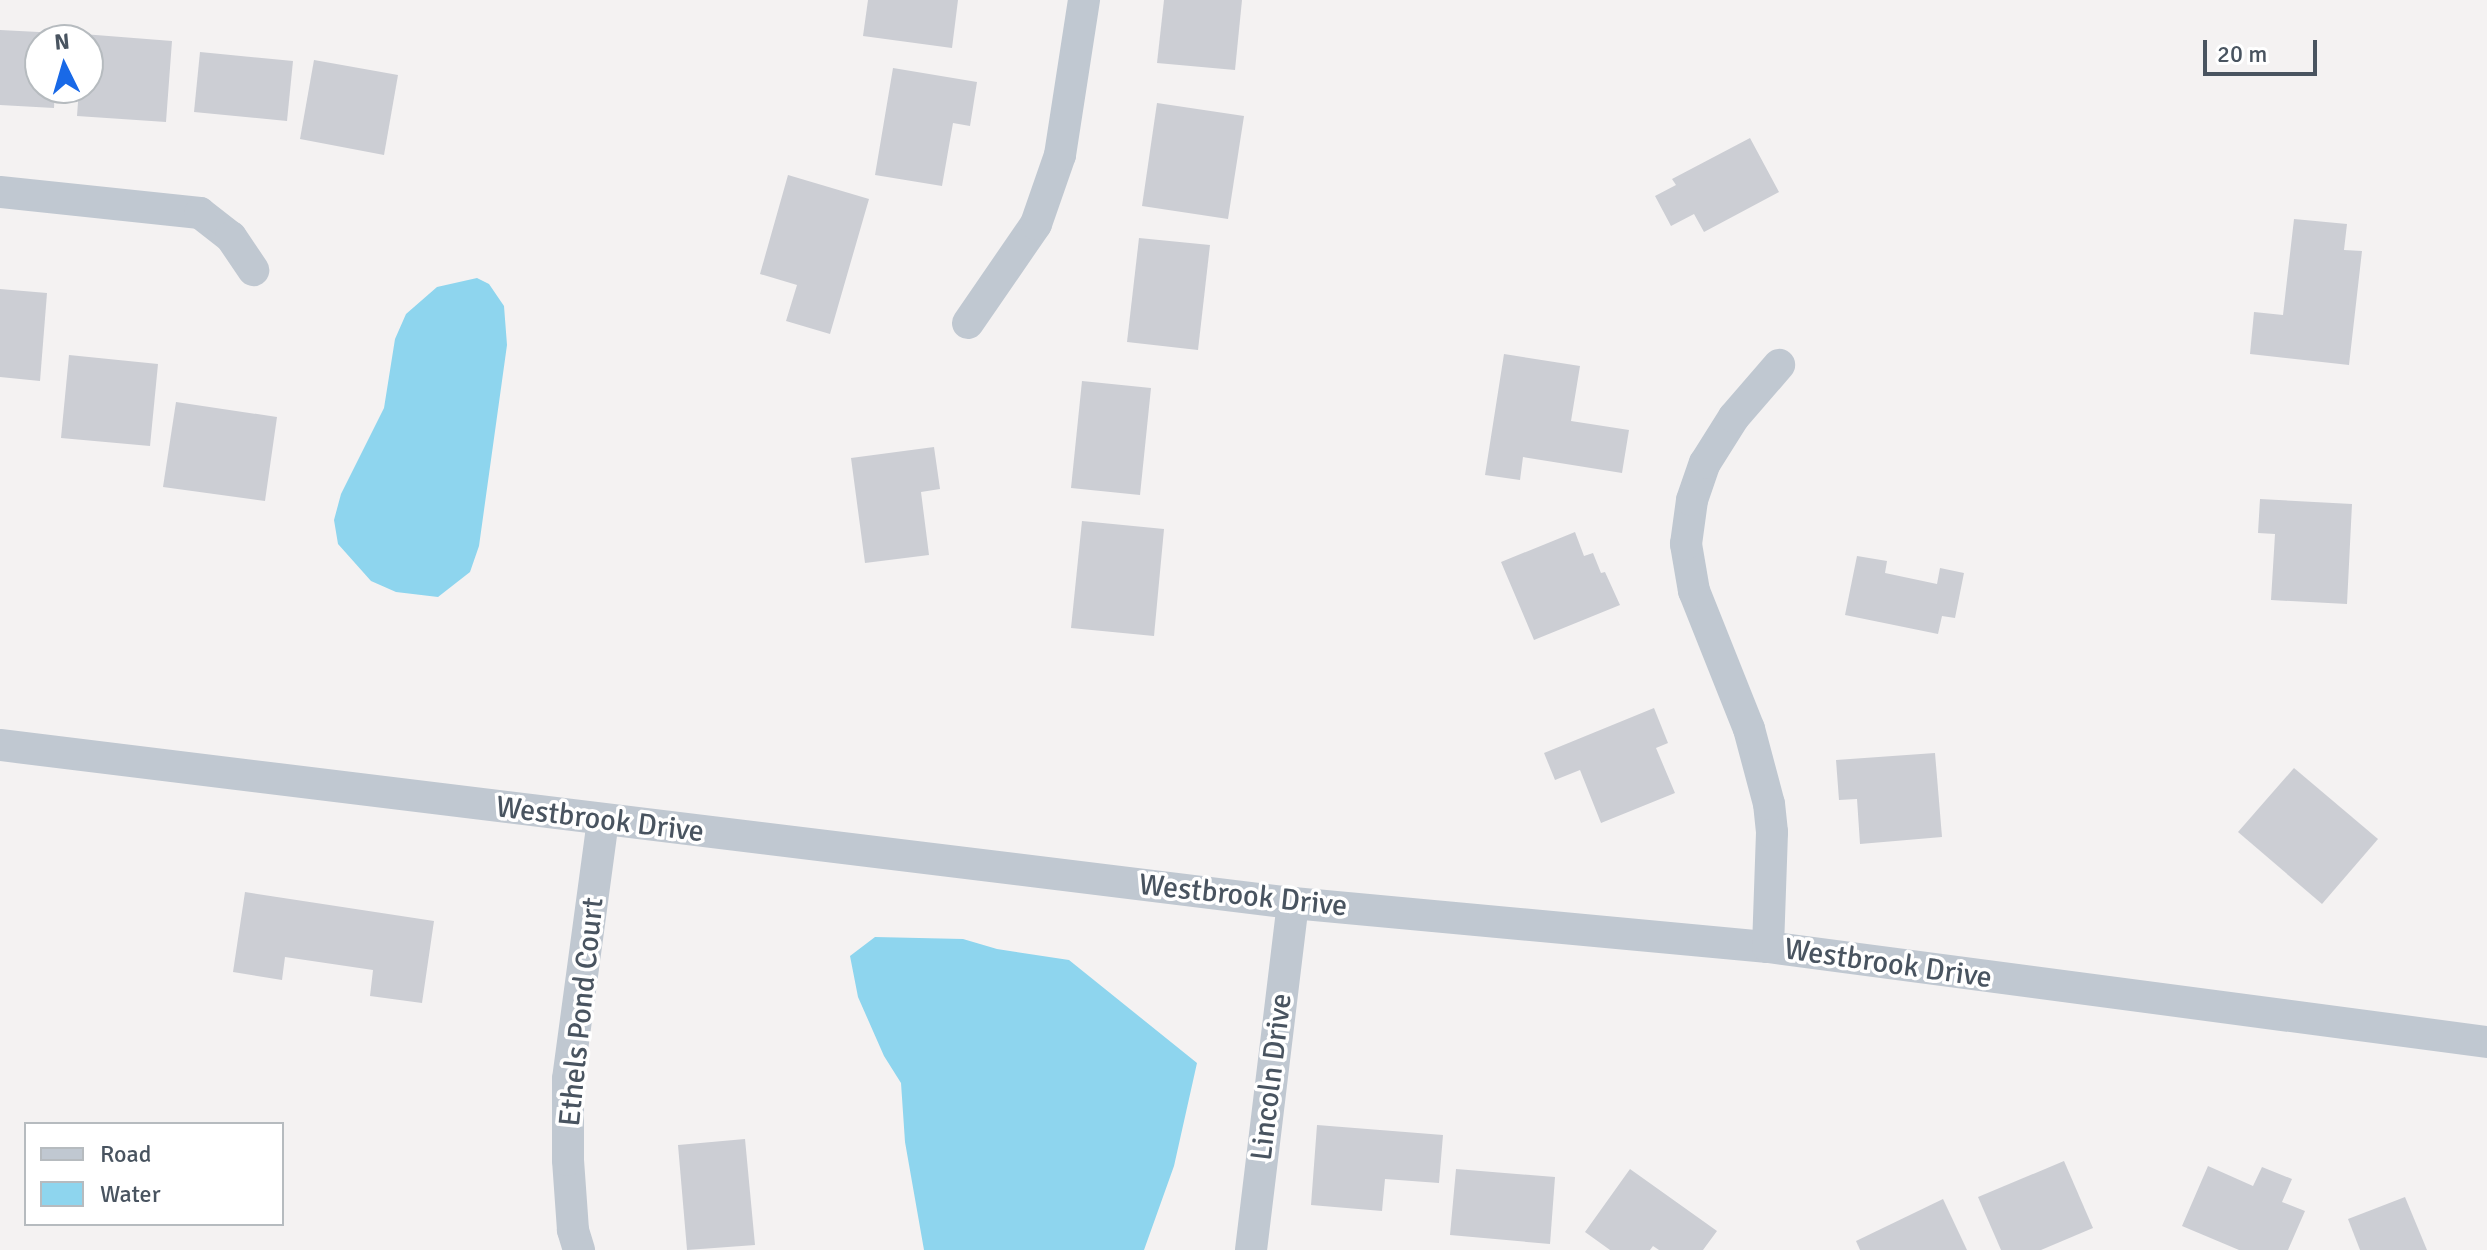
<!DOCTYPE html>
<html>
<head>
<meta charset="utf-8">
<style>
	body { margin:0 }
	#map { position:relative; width:2487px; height:1250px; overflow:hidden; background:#f4f2f2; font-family:Signika,sans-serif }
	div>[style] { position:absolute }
	.water>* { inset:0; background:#8ed5ee }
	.building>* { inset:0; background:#ccced4 }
	.minor>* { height:32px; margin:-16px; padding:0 16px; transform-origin:16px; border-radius:16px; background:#c0c8d1 }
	span { translate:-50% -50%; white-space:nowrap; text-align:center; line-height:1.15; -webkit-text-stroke:7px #fff; paint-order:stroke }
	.street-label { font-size:30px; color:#495460 }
	.legend { position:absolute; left:24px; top:1122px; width:260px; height:104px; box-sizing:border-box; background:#fff; border:2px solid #b6bbbf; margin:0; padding:10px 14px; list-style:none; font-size:24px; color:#495460 }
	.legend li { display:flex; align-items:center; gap:16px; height:40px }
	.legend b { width:40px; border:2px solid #b6bbbf }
	.north { position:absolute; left:24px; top:24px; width:80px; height:80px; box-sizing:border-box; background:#fff; border:2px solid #b6bbbf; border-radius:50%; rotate:355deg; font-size:22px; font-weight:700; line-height:32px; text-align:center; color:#495460 }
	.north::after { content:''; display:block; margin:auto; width:28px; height:36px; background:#1969e7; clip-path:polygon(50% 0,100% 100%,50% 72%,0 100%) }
	.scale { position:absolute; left:2203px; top:40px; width:114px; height:36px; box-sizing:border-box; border:4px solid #495460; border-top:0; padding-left:10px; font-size:24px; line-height:28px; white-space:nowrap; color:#495460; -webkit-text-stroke:6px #fff; paint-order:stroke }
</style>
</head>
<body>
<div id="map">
	<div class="water">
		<i style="clip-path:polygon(477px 278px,489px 284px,504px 306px,507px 345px,479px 546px,470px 572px,438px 597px,396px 592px,371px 581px,338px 544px,334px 520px,341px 494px,384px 408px,395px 339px,406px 314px,437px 287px)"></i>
		<i style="clip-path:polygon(875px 937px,963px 939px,997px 949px,1069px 960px,1197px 1063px,1174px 1166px,1144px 1250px,924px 1250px,905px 1142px,901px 1083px,884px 1056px,858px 997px,850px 956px)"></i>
	</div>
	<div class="building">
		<i style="clip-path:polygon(868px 0,958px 0,952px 48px,863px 36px)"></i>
		<i style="clip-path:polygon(1164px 0,1242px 0,1235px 70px,1157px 63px)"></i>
		<i style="clip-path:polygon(0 30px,58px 33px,58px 40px,40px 40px,40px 88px,55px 88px,54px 108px,0 105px)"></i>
		<i style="clip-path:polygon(83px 34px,172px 41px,166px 122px,77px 116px,79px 88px,88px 88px,88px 40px,83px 40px)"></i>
		<i style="clip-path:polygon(200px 52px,293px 61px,287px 121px,194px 112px)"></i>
		<i style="clip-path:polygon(314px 60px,398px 75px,384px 155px,300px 139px)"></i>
		<i style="clip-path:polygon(893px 68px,977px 82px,970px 126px,953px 123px,942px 186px,875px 175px)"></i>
		<i style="clip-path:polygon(1157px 103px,1244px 116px,1228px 219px,1142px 206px)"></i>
		<i style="clip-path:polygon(1750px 138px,1779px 192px,1704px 232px,1694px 214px,1671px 226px,1655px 196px,1676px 185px,1672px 179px)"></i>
		<i style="clip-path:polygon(788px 175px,869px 199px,830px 334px,786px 321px,797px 285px,760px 274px)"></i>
		<i style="clip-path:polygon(2294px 219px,2347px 224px,2344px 250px,2362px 251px,2349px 365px,2250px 354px,2254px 312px,2283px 315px)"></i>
		<i style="clip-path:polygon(1139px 238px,1210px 245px,1198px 350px,1127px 342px)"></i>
		<i style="clip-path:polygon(0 289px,47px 293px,40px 381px,0 377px)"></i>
		<i style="clip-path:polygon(1504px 354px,1580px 366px,1571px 421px,1629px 430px,1622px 473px,1523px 457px,1520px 480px,1485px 475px)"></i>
		<i style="clip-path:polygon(69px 355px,158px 364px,150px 446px,61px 438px)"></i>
		<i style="clip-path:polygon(1082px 381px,1151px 388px,1140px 495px,1071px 488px)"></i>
		<i style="clip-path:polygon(176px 402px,277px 417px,265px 501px,163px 487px)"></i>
		<i style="clip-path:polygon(934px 447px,940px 489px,921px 492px,929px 555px,865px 563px,851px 458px)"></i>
		<i style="clip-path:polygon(2260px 499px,2352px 504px,2347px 604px,2271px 600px,2275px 534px,2258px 533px)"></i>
		<i style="clip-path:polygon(1082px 521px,1164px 529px,1154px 636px,1071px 628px)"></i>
		<i style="clip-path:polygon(1575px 532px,1584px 556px,1593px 553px,1601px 573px,1605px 572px,1620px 605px,1534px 640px,1501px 562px)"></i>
		<i style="clip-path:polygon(1857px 556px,1887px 561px,1885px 573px,1937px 584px,1940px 568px,1964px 573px,1955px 618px,1942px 616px,1938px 634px,1845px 615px)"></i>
		<i style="clip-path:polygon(1654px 708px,1668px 743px,1656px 748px,1675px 793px,1601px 823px,1580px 770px,1555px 780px,1544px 753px)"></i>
		<i style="clip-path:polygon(1935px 753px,1942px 837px,1860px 844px,1857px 799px,1839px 800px,1836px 760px)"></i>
		<i style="clip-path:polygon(2294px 768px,2378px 839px,2322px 904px,2238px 832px)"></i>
		<i style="clip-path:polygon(245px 892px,434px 921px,422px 1003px,370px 996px,373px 970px,285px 957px,282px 980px,233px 972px)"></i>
		<i style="clip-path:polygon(1317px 1125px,1443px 1135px,1439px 1183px,1385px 1179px,1382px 1211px,1311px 1205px)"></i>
		<i style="clip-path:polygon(745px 1139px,755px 1245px,687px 1250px,678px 1145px)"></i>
		<i style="clip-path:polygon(2064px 1161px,2093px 1228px,2041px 1250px,2001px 1250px,1978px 1197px)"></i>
		<i style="clip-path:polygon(2208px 1166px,2253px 1186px,2262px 1167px,2292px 1179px,2282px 1202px,2305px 1211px,2288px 1250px,2239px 1250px,2182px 1226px)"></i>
		<i style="clip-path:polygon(1456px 1169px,1555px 1177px,1550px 1244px,1450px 1235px)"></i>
		<i style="clip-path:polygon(1630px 1169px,1717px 1231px,1703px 1250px,1659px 1250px,1653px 1246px,1650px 1250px,1610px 1250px,1585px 1232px)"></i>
		<i style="clip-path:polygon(2405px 1197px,2427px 1250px,2360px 1250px,2348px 1219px)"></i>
		<i style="clip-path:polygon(1943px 1199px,1967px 1250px,1860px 1250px,1856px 1241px)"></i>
	</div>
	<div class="minor">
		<i style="left:0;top:192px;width:201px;rotate:6deg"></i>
		<i style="left:200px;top:213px;width:39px;rotate:38deg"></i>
		<i style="left:231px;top:237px;width:40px;rotate:56deg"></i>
		<i style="left:968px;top:323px;width:120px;rotate:-55.5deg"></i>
		<i style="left:1036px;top:224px;width:73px;rotate:-70.8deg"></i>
		<i style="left:1060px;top:155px;width:157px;rotate:-81.2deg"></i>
		<i style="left:0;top:745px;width:1303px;rotate:6.97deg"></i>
		<i style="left:1293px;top:903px;width:477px;rotate:5.3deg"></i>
		<i style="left:1768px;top:947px;width:725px;rotate:7.53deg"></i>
		<i style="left:1768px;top:947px;width:115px;rotate:-88deg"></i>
		<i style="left:1772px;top:832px;width:28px;rotate:-96deg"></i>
		<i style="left:1769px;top:804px;width:78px;rotate:-104.9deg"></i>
		<i style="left:1749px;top:729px;width:149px;rotate:-111.7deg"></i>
		<i style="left:1694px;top:591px;width:48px;rotate:-99.7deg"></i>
		<i style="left:1686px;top:544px;width:44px;rotate:-82.2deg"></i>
		<i style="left:1692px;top:500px;width:39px;rotate:-71deg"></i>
		<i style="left:1705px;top:463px;width:54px;rotate:-57.8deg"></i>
		<i style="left:1734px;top:417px;width:69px;rotate:-49.1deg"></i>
		<i style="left:579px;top:1250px;width:21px;rotate:-107deg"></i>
		<i style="left:573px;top:1230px;width:70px;rotate:-94.1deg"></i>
		<i style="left:568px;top:1160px;width:81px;rotate:-90deg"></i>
		<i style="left:568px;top:1079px;width:260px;rotate:-82.3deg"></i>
		<i style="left:1251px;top:1250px;width:350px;rotate:-83.1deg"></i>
	</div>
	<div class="street-label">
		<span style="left:600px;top:820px;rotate:7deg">Westbrook Drive</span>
		<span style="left:1243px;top:896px;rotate:6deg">Westbrook Drive</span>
		<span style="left:1888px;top:964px;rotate:8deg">Westbrook Drive</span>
		<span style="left:582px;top:1012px;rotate:-84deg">Ethels Pond Court</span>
		<span style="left:1272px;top:1077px;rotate:-83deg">Lincoln Drive</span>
	</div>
	<ul class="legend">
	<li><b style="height:10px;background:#c0c8d1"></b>Road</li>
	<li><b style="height:22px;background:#8ed5ee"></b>Water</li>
	</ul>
	<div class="north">N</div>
	<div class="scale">20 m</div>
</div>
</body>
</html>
